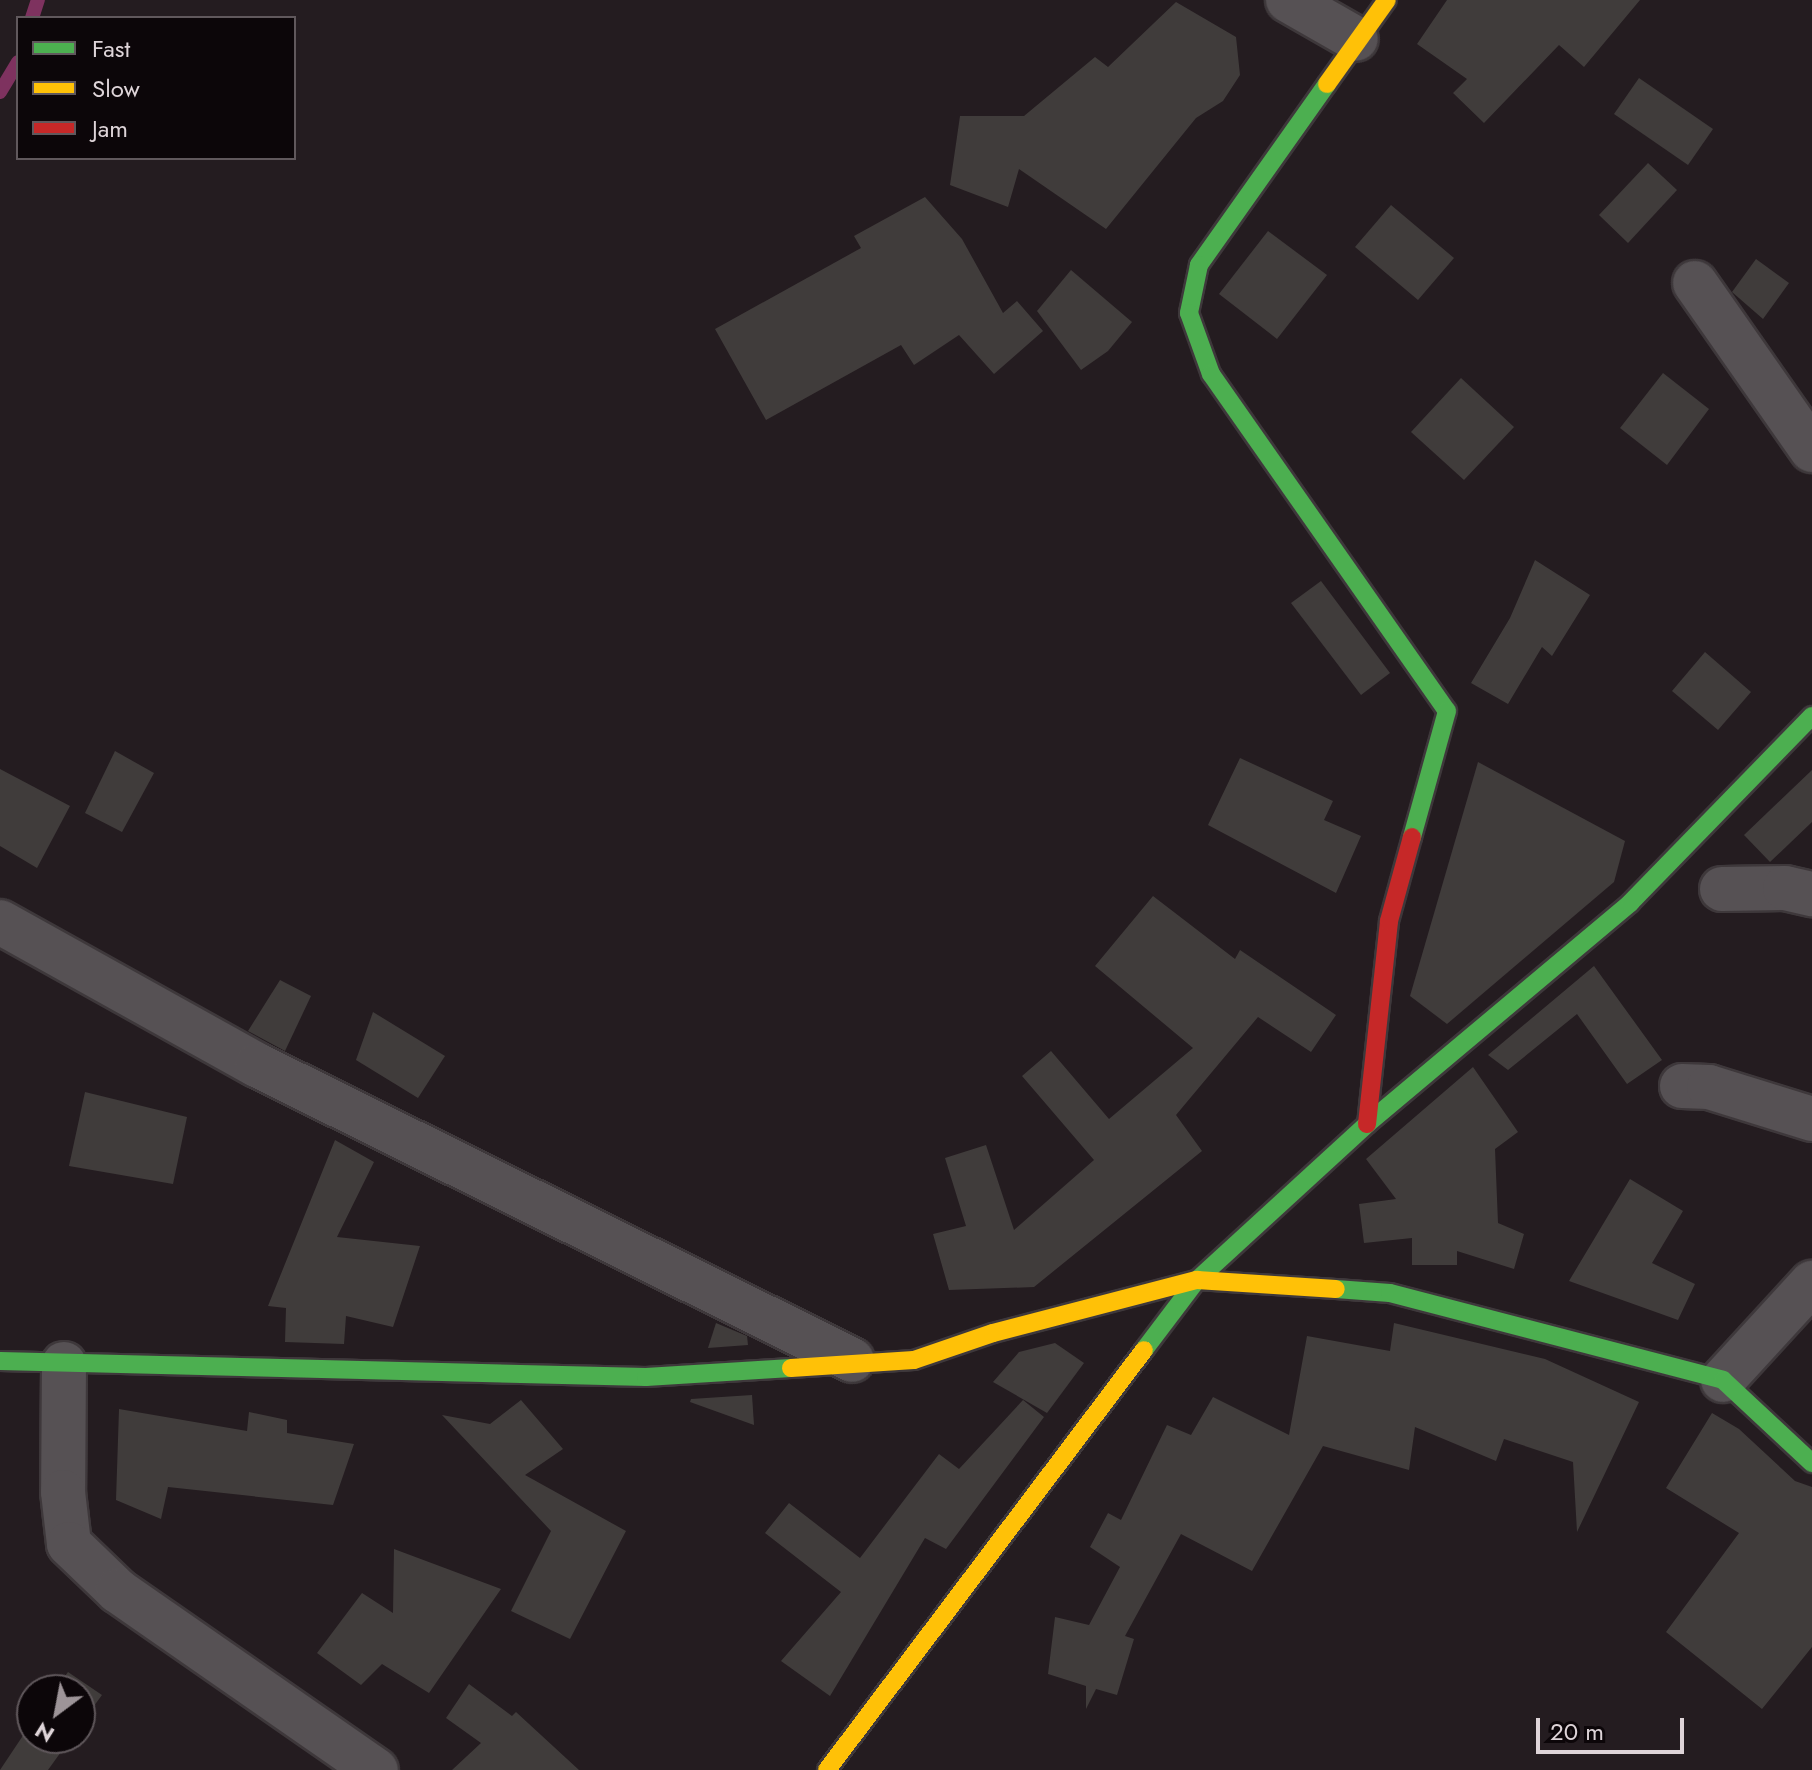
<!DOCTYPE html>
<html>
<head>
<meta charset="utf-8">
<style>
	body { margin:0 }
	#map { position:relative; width:1812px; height:1770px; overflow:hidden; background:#241c20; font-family:Jost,sans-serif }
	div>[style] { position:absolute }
	.stream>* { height:14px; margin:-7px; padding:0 7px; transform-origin:7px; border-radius:7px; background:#7e325f }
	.building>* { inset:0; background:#403c3b }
	.roads { filter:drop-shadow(2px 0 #3e383b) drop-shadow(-2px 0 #3e383b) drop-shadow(0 2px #3e383b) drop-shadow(0 -2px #3e383b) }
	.street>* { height:44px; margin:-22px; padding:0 22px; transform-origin:22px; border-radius:22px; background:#565154 }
	.fast>* { height:18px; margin:-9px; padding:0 9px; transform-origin:9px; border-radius:9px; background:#4caf50 }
	.slow>* { height:18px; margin:-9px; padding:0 9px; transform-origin:9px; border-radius:9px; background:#ffc107 }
	.jam>* { height:18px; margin:-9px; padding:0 9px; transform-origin:9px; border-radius:9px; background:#c62828 }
	span { translate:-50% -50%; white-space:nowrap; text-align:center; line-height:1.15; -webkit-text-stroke:8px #0c0609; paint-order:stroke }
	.legend { position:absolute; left:16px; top:16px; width:280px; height:144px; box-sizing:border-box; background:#0c0609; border:2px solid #60585c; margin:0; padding:10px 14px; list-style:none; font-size:24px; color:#ded4d8 }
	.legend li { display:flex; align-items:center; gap:16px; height:40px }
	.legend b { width:40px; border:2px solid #60585c }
	.north { position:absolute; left:16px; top:1674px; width:80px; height:80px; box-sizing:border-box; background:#0c0609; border:2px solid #60585c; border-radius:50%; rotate:212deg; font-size:22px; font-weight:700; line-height:32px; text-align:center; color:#ded4d8 }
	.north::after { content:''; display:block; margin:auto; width:28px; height:36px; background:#9d9498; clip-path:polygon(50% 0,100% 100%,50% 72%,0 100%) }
	.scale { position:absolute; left:1536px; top:1718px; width:148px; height:36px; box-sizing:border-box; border:4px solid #ded4d8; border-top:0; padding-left:10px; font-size:24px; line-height:28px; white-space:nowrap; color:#ded4d8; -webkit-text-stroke:6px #0c0609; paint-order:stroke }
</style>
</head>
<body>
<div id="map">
	<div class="stream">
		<i style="left:32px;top:18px;width:19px;rotate:-72deg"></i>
		<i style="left:0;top:92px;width:35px;rotate:-59deg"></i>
	</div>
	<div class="building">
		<i style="clip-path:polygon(1447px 0,1640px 0,1584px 67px,1559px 45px,1484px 123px,1453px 93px,1467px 79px,1417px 44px)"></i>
		<i style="clip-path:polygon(1176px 2px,1236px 37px,1240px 75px,1223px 101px,1196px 118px,1106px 229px,1019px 169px,1008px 207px,950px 185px,960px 116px,1024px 116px,1095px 57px,1108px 67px)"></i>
		<i style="clip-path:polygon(1639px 78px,1713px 129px,1688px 165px,1614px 114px)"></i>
		<i style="clip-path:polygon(1648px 163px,1677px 190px,1628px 243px,1599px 215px)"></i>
		<i style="clip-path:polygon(925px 197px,962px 239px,1003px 313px,1017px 301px,1043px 331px,994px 374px,959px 335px,914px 365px,901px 345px,766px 420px,715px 329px,861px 248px,854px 236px)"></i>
		<i style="clip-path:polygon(1391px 205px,1454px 258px,1418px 300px,1355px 247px)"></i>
		<i style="clip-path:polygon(1268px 231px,1327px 275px,1277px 339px,1219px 294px)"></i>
		<i style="clip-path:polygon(1756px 259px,1789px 283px,1763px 319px,1732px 292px)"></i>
		<i style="clip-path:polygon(1071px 270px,1132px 322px,1108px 351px,1081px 370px,1037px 311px)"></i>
		<i style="clip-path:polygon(1663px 373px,1709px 409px,1667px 465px,1620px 428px)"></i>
		<i style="clip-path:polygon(1461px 378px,1514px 427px,1464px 480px,1411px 432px)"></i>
		<i style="clip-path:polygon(1535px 560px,1590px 595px,1552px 656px,1542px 647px,1508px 704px,1471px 683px,1510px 618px)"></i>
		<i style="clip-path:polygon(1321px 581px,1390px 673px,1361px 695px,1291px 603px)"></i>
		<i style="clip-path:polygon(1705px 652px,1751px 692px,1718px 730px,1672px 691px)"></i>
		<i style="clip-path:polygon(115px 751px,154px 773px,122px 832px,85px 813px)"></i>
		<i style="clip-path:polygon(1240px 758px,1333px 801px,1324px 820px,1361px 836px,1336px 893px,1208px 825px)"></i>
		<i style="clip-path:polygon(1478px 762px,1625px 841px,1614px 882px,1447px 1024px,1410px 996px)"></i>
		<i style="clip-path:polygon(0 769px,70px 806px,37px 868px,0 846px)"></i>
		<i style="clip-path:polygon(1812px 770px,1812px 822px,1770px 862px,1744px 835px)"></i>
		<i style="clip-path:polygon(1153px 896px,1235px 959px,1240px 950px,1336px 1015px,1311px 1052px,1258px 1017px,1176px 1115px,1202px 1151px,1034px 1287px,949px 1290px,933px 1234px,966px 1226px,945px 1158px,986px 1145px,1014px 1230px,1094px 1160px,1022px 1076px,1051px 1051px,1109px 1119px,1193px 1048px,1095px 966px)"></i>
		<i style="clip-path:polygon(1594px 966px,1662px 1060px,1627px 1084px,1577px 1014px,1508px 1070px,1488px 1055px)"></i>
		<i style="clip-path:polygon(280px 980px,311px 996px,285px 1051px,248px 1031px)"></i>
		<i style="clip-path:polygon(373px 1012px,445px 1056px,418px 1098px,356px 1060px)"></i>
		<i style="clip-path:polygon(1473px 1067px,1518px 1132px,1495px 1149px,1498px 1223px,1524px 1234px,1514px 1269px,1457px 1251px,1457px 1265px,1412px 1265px,1412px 1238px,1364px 1243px,1359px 1204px,1396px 1199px,1366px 1159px)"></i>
		<i style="clip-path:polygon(85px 1092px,187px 1117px,173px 1184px,69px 1166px)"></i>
		<i style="clip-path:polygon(335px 1140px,374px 1162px,337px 1237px,420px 1246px,393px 1327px,346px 1316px,344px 1344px,285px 1342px,286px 1308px,268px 1306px)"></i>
		<i style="clip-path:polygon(1630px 1179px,1683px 1211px,1652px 1263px,1695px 1284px,1678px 1320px,1569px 1281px)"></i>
		<i style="clip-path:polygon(716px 1323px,747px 1336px,748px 1345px,708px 1348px)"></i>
		<i style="clip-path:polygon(1394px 1323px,1545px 1359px,1639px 1402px,1577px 1532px,1573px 1462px,1504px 1439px,1496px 1461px,1415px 1427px,1409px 1470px,1323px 1446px,1252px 1571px,1181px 1534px,1125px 1636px,1134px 1639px,1117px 1695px,1096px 1689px,1086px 1709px,1086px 1686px,1048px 1674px,1055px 1617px,1089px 1625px,1120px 1567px,1090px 1547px,1108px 1513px,1121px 1520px,1167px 1425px,1191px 1435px,1213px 1397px,1289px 1435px,1307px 1336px,1390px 1351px)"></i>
		<i style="clip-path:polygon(1055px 1343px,1084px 1363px,1047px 1413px,993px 1382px,1019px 1352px)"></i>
		<i style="clip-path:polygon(752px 1395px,754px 1425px,690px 1402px,691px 1399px)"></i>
		<i style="clip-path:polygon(521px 1400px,563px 1449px,525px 1475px,626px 1531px,570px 1639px,511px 1611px,551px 1531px,442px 1415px,490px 1424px)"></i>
		<i style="clip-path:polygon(1023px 1400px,1044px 1417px,946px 1549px,925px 1538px,830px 1696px,781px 1661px,841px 1592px,765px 1533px,789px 1503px,860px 1558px,939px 1454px,959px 1469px)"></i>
		<i style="clip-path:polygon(119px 1409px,247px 1431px,249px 1412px,287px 1420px,287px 1433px,354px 1444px,333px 1505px,168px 1487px,161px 1519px,116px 1500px)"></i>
		<i style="clip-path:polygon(1712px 1413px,1739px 1429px,1795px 1481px,1812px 1487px,1812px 1647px,1762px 1709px,1666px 1632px,1739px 1533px,1666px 1488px)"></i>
		<i style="clip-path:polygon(394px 1549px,501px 1589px,429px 1693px,382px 1664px,361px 1685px,317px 1653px,362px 1593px,393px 1613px)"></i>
		<i style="clip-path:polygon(68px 1672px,102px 1695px,80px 1725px,80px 1690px,55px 1690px)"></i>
		<i style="clip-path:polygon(469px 1684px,512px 1716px,516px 1712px,579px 1770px,452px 1770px,481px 1743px,446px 1718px)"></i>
		<i style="clip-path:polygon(32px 1722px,32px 1738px,71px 1738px,48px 1770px,0 1770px)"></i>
	</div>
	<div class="roads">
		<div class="street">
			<i style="left:1288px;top:0;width:78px;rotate:29.8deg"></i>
			<i style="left:1695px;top:283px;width:204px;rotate:55deg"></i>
			<i style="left:1722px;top:889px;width:63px;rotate:-0.9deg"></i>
			<i style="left:1785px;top:888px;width:28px;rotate:13deg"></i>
			<i style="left:0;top:922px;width:294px;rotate:29.1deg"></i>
			<i style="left:257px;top:1065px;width:664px;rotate:26.37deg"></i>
			<i style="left:1682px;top:1086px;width:27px;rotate:2deg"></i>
			<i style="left:1709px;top:1087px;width:108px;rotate:17.3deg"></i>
			<i style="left:64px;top:1364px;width:128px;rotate:90.4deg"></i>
			<i style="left:63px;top:1492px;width:52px;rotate:83.4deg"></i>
			<i style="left:69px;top:1544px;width:68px;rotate:43.8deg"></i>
			<i style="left:118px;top:1591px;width:314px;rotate:34.8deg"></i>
			<i style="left:1723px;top:1380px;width:132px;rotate:-47.5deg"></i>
		</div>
		<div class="fast">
			<i style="left:1327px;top:84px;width:222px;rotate:125.3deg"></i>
			<i style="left:1199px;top:265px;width:49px;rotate:101.8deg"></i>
			<i style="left:1189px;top:313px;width:65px;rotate:70.2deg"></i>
			<i style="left:1211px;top:374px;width:411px;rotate:55deg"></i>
			<i style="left:1447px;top:711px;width:131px;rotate:105.5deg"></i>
			<i style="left:1336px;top:1289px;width:54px;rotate:4.2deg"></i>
			<i style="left:1390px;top:1293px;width:344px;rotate:14.6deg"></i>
			<i style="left:1723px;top:1380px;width:122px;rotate:43deg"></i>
			<i style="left:1144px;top:1350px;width:88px;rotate:-52.9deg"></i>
			<i style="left:1197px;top:1280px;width:231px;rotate:-42.5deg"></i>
			<i style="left:1367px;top:1124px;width:344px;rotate:-40deg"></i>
			<i style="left:1630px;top:903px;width:261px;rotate:-45.8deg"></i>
			<i style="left:0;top:1361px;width:646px;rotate:1.42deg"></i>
			<i style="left:646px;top:1377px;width:145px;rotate:-3.6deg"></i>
		</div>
		<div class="slow">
			<i style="left:1327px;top:84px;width:103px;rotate:-54.5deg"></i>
			<i style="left:791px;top:1368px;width:123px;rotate:-3.7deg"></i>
			<i style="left:914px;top:1360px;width:83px;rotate:-18.9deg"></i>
			<i style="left:993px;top:1333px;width:211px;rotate:-14.6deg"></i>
			<i style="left:1197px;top:1280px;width:139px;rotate:3.7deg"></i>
			<i style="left:827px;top:1770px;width:526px;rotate:-52.96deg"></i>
		</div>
		<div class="jam">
			<i style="left:1367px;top:1124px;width:204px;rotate:-83.8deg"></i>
			<i style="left:1389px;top:921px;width:87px;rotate:-74.7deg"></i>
		</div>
	</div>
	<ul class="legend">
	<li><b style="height:10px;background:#4caf50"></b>Fast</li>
	<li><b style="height:10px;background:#ffc107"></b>Slow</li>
	<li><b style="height:10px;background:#c62828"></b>Jam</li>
	</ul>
	<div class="north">N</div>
	<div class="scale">20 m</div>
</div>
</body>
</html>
